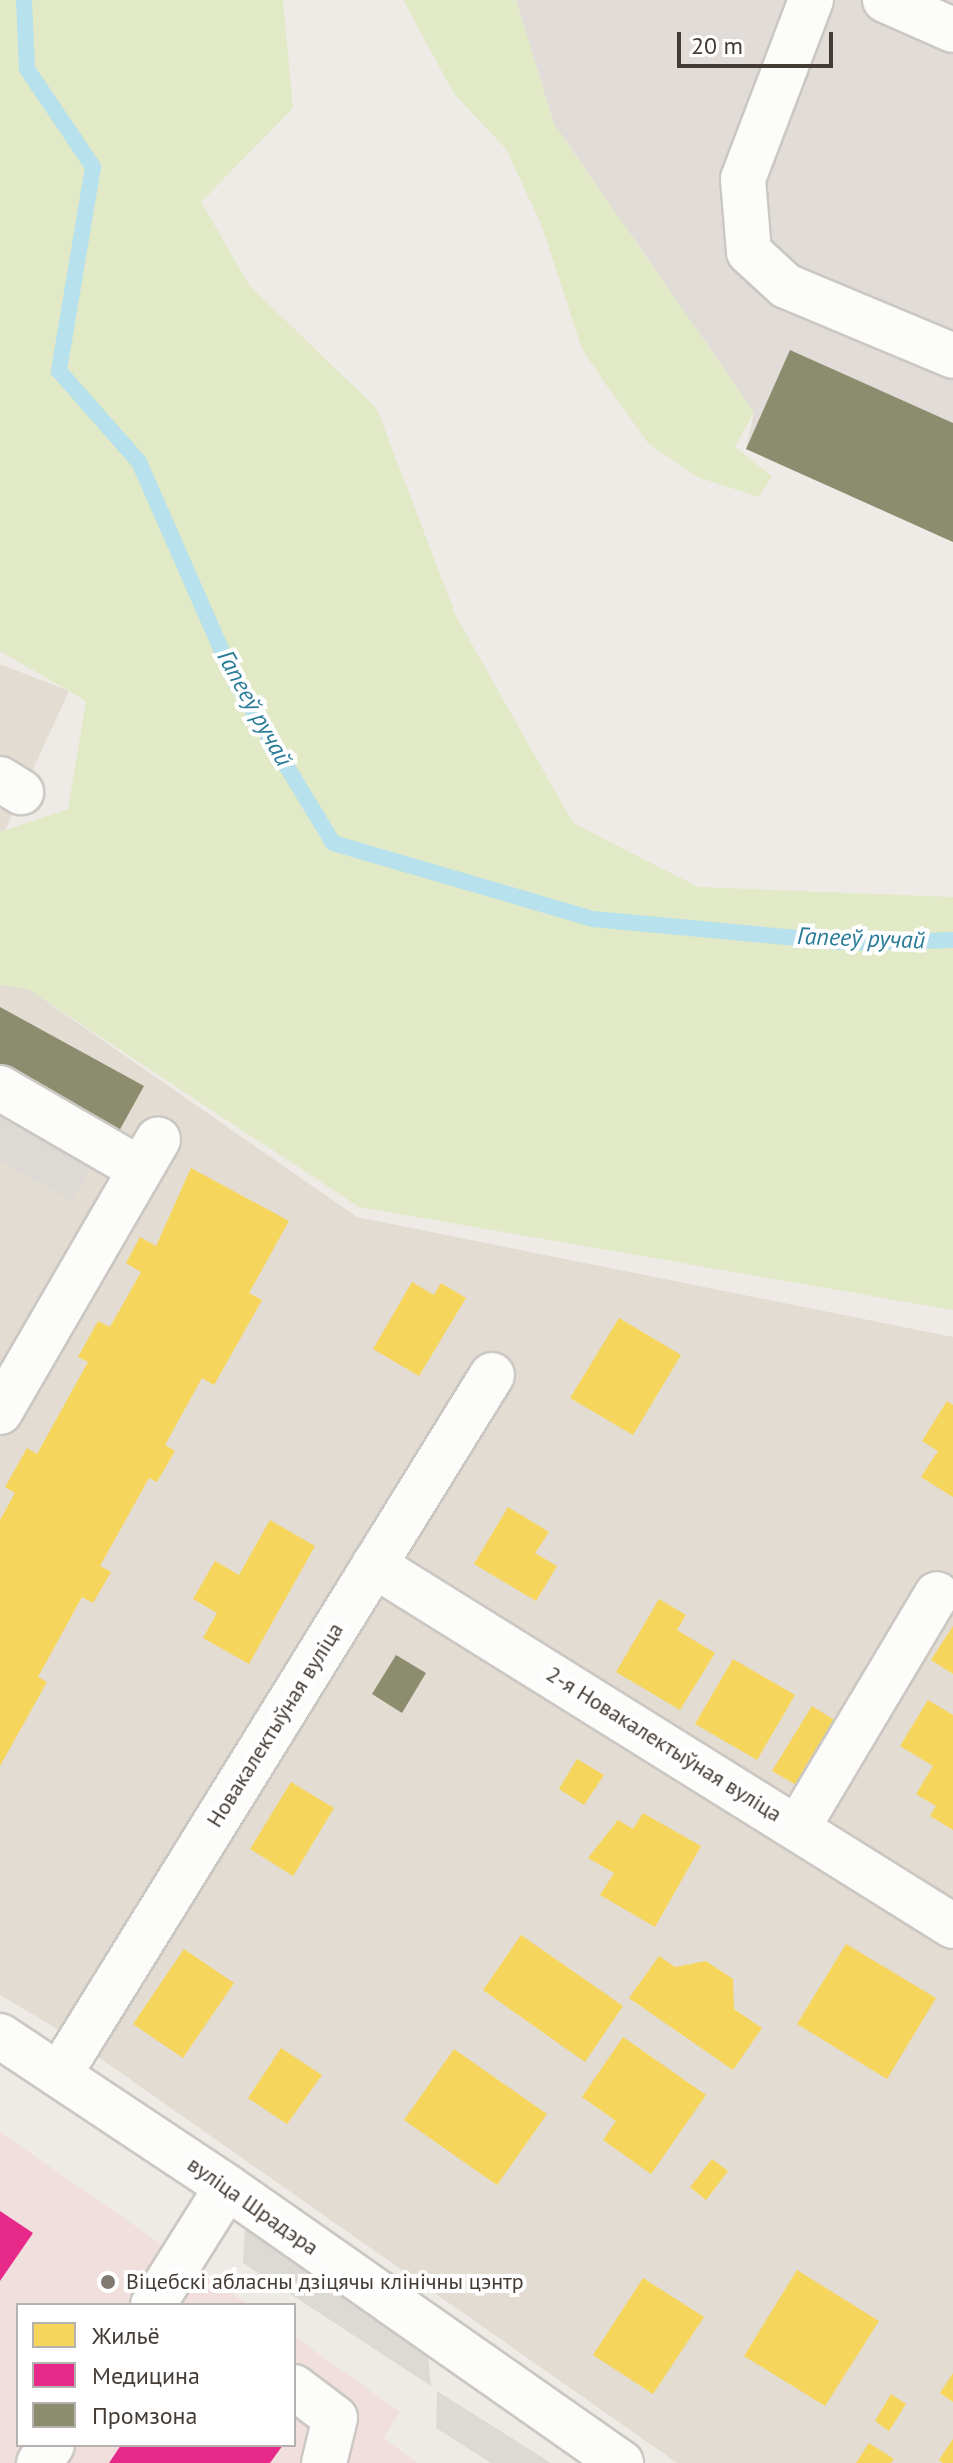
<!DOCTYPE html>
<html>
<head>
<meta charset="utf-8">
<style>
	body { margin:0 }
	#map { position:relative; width:953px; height:2463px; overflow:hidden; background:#eeebe6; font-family:"PT Sans",sans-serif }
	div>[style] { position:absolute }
	.residential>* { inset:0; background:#e3dcd3 }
	.industrial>* { inset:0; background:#e1dcd8 }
	.medical>* { inset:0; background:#f1dfde }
	.green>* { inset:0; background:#e1e9c6 }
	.parking>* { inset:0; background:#dddad6 }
	.homes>* { inset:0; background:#f6d55c }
	.health>* { inset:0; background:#e7298a }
	.industry>* { inset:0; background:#8c8c6e }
	.stream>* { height:16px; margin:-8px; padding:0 8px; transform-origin:8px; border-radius:8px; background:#b6e1ed }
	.roads { filter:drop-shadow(2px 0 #cbc7c2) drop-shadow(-2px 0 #cbc7c2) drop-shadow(0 2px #cbc7c2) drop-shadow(0 -2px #cbc7c2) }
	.minor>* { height:44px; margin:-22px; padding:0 22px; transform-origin:22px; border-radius:22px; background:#fcfcfb }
	.dots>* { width:22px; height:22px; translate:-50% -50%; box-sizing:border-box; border:4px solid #fff; border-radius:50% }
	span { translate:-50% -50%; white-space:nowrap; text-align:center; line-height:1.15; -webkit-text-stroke:8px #fff; paint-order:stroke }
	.street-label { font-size:22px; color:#443b34 }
	.poi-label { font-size:22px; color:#443b34 }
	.left { translate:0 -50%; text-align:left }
	.water-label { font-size:24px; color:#297c97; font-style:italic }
	.legend { position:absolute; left:16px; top:2303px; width:280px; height:144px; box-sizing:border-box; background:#fff; border:2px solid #b4b1ae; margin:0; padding:10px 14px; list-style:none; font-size:24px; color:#443b34 }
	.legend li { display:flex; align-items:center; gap:16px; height:40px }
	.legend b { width:40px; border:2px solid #b4b1ae }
	.scale { position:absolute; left:677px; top:32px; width:156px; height:36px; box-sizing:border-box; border:4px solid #443b34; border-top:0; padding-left:10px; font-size:24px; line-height:28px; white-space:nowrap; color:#443b34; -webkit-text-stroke:6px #fff; paint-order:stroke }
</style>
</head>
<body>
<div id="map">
	<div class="residential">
		<i style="clip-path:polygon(0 664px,69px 691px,0 841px)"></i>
		<i style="clip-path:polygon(0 969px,357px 1217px,953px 1337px,953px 2463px,677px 2463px,64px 2033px,0 1995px)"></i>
	</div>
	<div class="industrial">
		<i style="clip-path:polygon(516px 0,953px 0,953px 542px,746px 449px,754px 412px,554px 124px)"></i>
	</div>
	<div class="medical">
		<i style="clip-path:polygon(0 2132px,249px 2305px,18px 2305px,18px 2445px,294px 2445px,294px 2336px,400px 2412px,383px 2438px,418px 2463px,0 2463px)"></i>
	</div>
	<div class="green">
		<i style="clip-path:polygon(0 0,283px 0,293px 108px,201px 202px,250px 286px,377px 409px,456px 616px,573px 823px,698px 887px,953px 897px,953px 1310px,359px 1207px,28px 989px,0 985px,0 832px,68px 809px,86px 701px,0 651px)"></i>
		<i style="clip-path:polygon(403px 0,516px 0,554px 124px,754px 412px,735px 447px,772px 476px,759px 497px,697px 477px,648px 443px,607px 386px,582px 349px,541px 224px,506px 149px,454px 94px)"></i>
	</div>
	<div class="parking">
		<i style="clip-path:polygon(0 1104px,96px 1157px,72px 1201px,0 1161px)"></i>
		<i style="clip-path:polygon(245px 2227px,428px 2356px,431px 2386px,243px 2263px)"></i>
		<i style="clip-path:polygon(437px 2391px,551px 2463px,491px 2463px,436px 2428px)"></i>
	</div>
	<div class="homes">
		<i style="clip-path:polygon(191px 1168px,289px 1221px,249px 1293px,262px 1300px,214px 1385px,202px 1378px,165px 1445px,175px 1451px,157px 1482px,149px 1478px,100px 1566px,111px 1572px,93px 1603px,82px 1597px,38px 1677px,47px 1682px,0 1766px,0 1520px,15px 1493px,5px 1487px,27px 1448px,37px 1454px,88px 1362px,78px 1357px,98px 1321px,110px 1327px,141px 1272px,126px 1263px,140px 1237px,156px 1246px)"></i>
		<i style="clip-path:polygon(412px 1282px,434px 1295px,441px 1283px,466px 1298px,419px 1376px,373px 1349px)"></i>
		<i style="clip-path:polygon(619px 1318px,681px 1355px,633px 1435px,570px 1398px)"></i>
		<i style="clip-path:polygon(947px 1401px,953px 1405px,953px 1497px,921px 1477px,938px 1451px,922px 1441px)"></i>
		<i style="clip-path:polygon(508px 1507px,549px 1532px,535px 1553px,557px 1566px,536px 1601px,474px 1564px)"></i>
		<i style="clip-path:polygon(270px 1520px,315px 1546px,249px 1664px,203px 1638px,217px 1613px,193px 1599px,215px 1561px,239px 1575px)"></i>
		<i style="clip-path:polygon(659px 1599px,686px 1615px,677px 1630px,715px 1653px,680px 1710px,616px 1672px)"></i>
		<i style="clip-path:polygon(953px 1626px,953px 1674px,931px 1660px)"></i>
		<i style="clip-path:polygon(733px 1659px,795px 1695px,757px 1760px,695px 1724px)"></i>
		<i style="clip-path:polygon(928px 1700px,953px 1715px,953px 1830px,930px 1816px,936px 1806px,916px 1794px,933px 1766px,900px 1746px)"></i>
		<i style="clip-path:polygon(812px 1706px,836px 1721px,798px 1786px,772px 1771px)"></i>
		<i style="clip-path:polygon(577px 1759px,604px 1775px,584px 1805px,559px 1789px)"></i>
		<i style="clip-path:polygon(291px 1782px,334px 1808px,293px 1876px,250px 1849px)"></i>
		<i style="clip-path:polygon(643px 1813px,701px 1846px,655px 1927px,600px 1895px,614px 1873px,588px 1858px,618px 1820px,633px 1829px)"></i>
		<i style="clip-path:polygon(521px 1935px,623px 2006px,585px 2062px,483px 1990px)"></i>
		<i style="clip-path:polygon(846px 1944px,936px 1998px,887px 2079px,797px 2024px)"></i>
		<i style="clip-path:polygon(184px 1949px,234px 1983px,183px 2058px,133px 2024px)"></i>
		<i style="clip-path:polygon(659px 1956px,675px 1967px,706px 1961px,733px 1979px,734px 2009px,762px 2028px,733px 2070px,629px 1998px)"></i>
		<i style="clip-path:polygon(623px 2037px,706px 2095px,651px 2174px,603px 2140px,616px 2121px,582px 2097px)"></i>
		<i style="clip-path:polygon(281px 2048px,322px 2075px,287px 2124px,248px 2098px)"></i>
		<i style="clip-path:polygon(454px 2049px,547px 2114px,497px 2185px,404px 2120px)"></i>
		<i style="clip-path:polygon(712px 2159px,728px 2171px,706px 2200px,690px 2187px)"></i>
		<i style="clip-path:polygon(797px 2270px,879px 2321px,825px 2406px,744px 2356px)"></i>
		<i style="clip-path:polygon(643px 2278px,704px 2317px,653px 2394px,593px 2355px)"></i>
		<i style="clip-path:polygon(953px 2373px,953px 2402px,940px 2393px)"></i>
		<i style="clip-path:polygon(891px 2394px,906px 2404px,889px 2431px,875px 2421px)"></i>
		<i style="clip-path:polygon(953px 2439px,953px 2463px,943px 2463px,939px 2460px)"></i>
		<i style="clip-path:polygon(869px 2443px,894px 2459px,891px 2463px,856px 2463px)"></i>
	</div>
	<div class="health">
		<i style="clip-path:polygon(0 2211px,33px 2233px,0 2281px)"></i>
		<i style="clip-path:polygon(121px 2445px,283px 2445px,270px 2463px,109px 2463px)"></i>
	</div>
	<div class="industry">
		<i style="clip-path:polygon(790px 350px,953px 423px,953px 542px,746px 449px)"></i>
		<i style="clip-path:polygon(0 1007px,144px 1086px,118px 1133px,0 1069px)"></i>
		<i style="clip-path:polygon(396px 1655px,426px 1673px,402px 1713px,372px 1694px)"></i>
	</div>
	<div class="stream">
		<i style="left:24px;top:0;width:69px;rotate:87.5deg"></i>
		<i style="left:27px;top:69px;width:118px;rotate:56deg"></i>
		<i style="left:93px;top:167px;width:207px;rotate:99.5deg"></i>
		<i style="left:59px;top:371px;width:121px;rotate:48.7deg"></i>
		<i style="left:139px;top:462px;width:239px;rotate:66.3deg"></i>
		<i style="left:235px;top:681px;width:189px;rotate:58.8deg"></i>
		<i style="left:333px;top:843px;width:271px;rotate:16.3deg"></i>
		<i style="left:593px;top:919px;width:262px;rotate:5.3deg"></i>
		<i style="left:854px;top:943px;width:99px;rotate:-1.7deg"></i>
	</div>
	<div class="roads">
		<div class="minor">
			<i style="left:811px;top:0;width:191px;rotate:110.8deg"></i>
			<i style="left:743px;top:179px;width:73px;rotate:85.3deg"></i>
			<i style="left:749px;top:252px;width:50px;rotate:42.6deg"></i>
			<i style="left:786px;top:286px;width:181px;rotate:22.7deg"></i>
			<i style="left:885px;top:0;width:74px;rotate:23.8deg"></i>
			<i style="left:0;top:779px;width:25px;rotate:32deg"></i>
			<i style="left:0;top:1088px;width:162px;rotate:30.1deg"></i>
			<i style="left:0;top:1412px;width:315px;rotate:-59.9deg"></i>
			<i style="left:374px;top:1565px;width:682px;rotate:31.94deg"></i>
			<i style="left:798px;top:1827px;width:271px;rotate:-59.2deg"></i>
			<i style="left:0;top:2036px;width:273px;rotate:33.6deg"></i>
			<i style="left:227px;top:2187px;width:481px;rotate:35deg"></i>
			<i style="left:59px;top:2075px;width:823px;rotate:-58.26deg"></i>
			<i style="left:153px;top:2305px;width:139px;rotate:-57.9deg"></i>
			<i style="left:294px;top:2387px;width:51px;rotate:37.1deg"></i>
			<i style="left:335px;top:2418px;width:46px;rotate:103.7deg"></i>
			<i style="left:39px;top:2463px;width:22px;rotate:-54deg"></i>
		</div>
	</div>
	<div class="dots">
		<i style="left:108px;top:2282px;background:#807972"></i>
	</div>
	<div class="street-label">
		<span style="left:275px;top:1725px;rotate:-58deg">Новакалектыўная вуліца</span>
		<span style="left:664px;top:1744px;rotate:32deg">2-я Новакалектыўная вуліца</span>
		<span style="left:253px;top:2206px;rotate:35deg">вуліца Шрадэра</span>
	</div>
	<div class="poi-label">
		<span class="left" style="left:126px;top:2282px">Віцебскі абласны дзіцячы клінічны цэнтр</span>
	</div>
	<div class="water-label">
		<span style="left:255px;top:708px;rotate:61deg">Гапееў ручай</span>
		<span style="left:861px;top:938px;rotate:2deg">Гапееў ручай</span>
	</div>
	<ul class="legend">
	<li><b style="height:22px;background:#f6d55c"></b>Жильё</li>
	<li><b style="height:22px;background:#e7298a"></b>Медицина</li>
	<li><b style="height:22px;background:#8c8c6e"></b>Промзона</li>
	</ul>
	<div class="scale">20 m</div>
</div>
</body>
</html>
